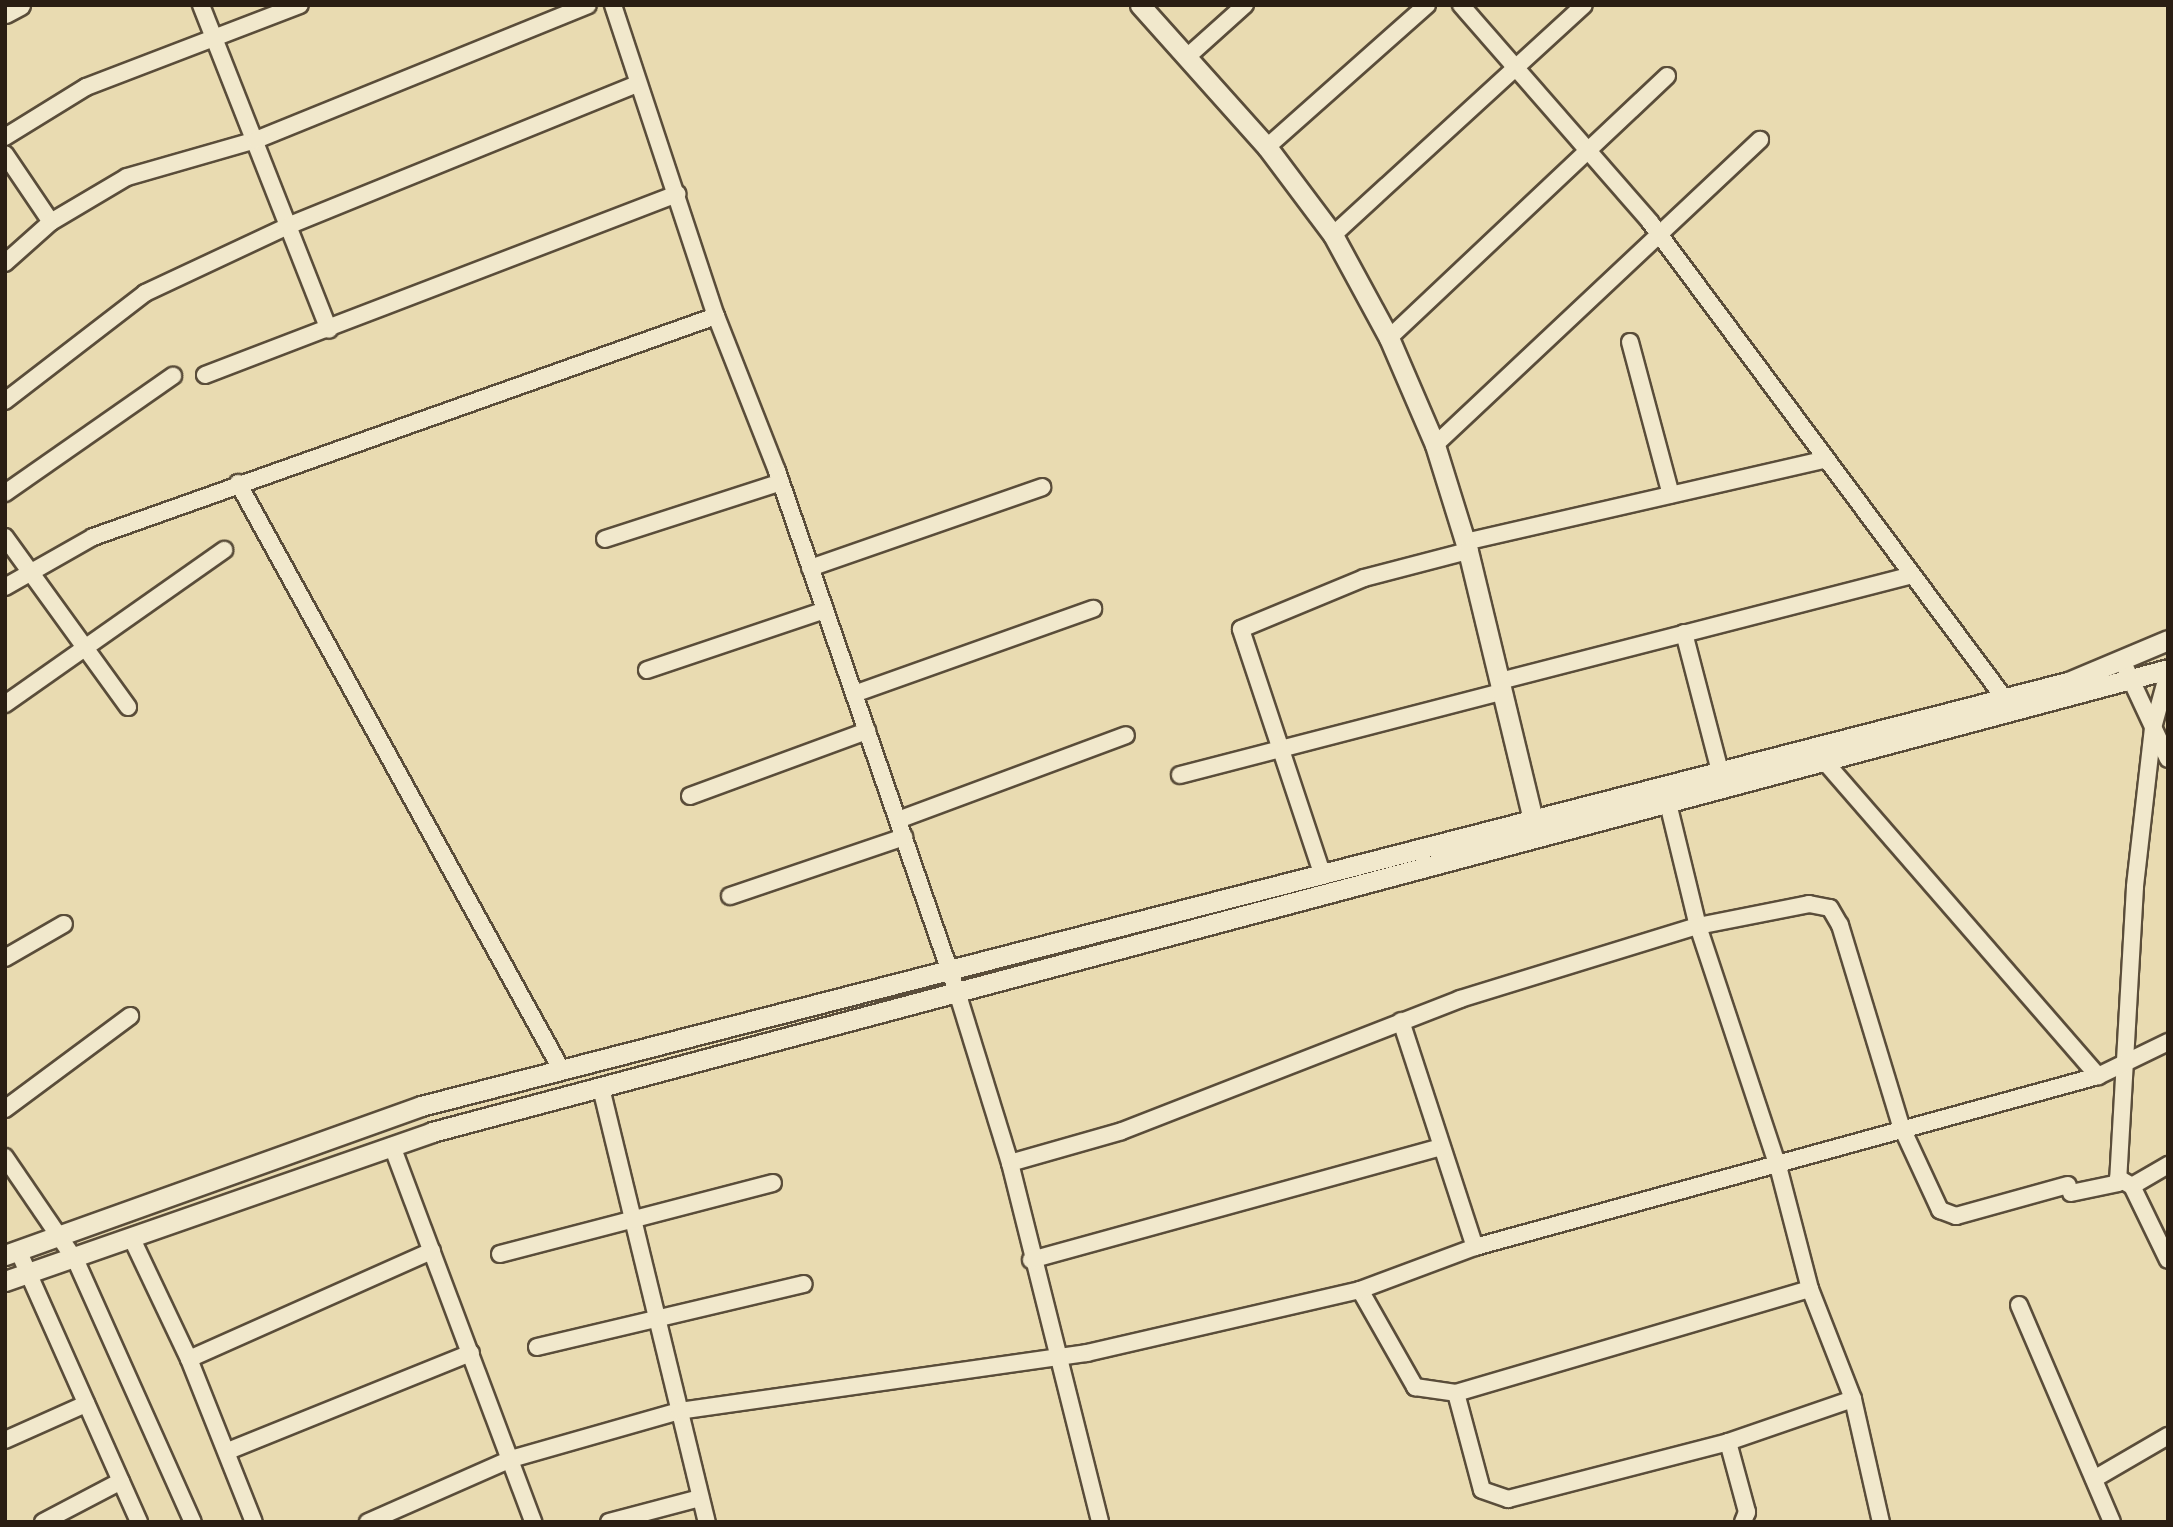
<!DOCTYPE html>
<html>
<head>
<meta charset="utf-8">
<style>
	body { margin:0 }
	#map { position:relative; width:2173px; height:1527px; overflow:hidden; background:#e9dbb1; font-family:"Sorts Mill Goudy",serif }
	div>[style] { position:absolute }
	.roads { filter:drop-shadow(2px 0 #5a4d3a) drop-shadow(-2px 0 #5a4d3a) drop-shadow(0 2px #5a4d3a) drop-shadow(0 -2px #5a4d3a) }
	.minor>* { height:16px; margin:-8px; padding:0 8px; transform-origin:8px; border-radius:8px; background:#f1e8cc }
	.tertiary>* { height:19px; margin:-9.5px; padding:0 9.5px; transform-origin:9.5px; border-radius:9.5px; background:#f1e8cc }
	span { translate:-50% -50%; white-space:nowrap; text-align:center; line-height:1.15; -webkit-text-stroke:5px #f1e8cc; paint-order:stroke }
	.frame { position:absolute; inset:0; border:7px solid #2a1e13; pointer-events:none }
</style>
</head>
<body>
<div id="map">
	<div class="roads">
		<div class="minor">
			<i style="left:201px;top:5px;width:349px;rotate:68.5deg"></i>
			<i style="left:613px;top:5px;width:328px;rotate:71.7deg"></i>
			<i style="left:716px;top:316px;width:167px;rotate:68.5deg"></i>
			<i style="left:777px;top:471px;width:554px;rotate:70.94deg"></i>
			<i style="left:958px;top:995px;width:176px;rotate:72.8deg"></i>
			<i style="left:1010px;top:1163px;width:370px;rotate:75.9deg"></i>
			<i style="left:1461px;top:5px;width:288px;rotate:48.9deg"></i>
			<i style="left:1650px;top:222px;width:605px;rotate:53.34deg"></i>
			<i style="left:1187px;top:57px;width:78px;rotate:-41.9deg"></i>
			<i style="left:5px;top:137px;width:95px;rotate:-31.7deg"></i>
			<i style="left:86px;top:87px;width:229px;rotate:-21deg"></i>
			<i style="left:1267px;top:147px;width:214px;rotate:-41.6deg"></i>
			<i style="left:5px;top:154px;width:82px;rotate:55.9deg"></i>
			<i style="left:1333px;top:235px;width:340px;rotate:-42.5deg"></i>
			<i style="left:5px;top:263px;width:62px;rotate:-41.7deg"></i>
			<i style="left:51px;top:222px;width:88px;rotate:-30.6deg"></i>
			<i style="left:127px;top:177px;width:134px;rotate:-16deg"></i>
			<i style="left:256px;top:140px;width:358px;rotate:-22.1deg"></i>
			<i style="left:1389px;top:338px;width:382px;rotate:-43.3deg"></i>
			<i style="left:1630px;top:342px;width:158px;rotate:75deg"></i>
			<i style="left:205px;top:375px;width:506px;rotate:-20.98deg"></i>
			<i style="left:5px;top:401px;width:177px;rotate:-37.6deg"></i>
			<i style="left:145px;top:293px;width:160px;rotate:-25.1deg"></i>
			<i style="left:290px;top:225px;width:375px;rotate:-22.1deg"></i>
			<i style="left:1435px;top:445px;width:446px;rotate:-43.2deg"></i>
			<i style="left:238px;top:483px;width:667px;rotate:61.13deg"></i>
			<i style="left:5px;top:493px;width:205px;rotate:-34.9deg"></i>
			<i style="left:5px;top:537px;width:210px;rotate:54.1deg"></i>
			<i style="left:605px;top:539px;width:185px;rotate:-17.9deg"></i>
			<i style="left:1465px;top:542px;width:370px;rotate:-12.9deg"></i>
			<i style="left:810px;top:568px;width:246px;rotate:-19.2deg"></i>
			<i style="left:5px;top:587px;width:101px;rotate:-29.6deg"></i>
			<i style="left:93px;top:537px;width:661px;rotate:-19.53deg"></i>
			<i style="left:1684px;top:633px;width:143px;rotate:75.4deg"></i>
			<i style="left:2126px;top:669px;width:99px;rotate:65deg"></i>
			<i style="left:647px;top:670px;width:188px;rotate:-18.6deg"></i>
			<i style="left:1500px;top:681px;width:425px;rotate:-14.4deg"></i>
			<i style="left:2165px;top:684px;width:46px;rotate:105.3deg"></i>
			<i style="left:2153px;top:728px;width:160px;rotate:96.5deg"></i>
			<i style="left:2135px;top:887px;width:291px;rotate:93.3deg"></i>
			<i style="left:2118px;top:1178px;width:16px;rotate:30deg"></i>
			<i style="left:2132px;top:1186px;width:42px;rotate:-30.3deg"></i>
			<i style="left:854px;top:694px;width:254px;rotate:-19.6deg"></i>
			<i style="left:5px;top:704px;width:268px;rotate:-35.1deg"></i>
			<i style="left:1826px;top:763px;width:415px;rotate:49deg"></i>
			<i style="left:1180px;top:775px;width:333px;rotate:-14.5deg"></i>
			<i style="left:1665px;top:791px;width:139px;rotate:76.3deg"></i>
			<i style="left:1698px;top:926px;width:253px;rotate:71.6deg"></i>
			<i style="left:1778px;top:1166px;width:127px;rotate:75.4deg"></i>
			<i style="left:1810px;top:1289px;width:118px;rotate:68.6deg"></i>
			<i style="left:1853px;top:1399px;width:126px;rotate:77.2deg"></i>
			<i style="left:690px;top:796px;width:189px;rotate:-20.2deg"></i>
			<i style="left:898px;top:820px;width:243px;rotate:-20.4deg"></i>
			<i style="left:1322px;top:873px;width:257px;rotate:-108.4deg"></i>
			<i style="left:1241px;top:629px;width:133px;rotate:-22.5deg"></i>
			<i style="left:1364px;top:578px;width:107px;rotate:-14.6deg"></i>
			<i style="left:730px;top:896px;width:184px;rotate:-18.7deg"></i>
			<i style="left:5px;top:958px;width:68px;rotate:-30deg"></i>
			<i style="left:1401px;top:1021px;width:238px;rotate:71.9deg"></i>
			<i style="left:601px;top:1088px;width:447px;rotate:76.3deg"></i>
			<i style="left:5px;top:1109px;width:156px;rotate:-36.6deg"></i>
			<i style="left:392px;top:1146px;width:402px;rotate:69.4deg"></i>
			<i style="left:5px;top:1157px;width:126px;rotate:55.7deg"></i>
			<i style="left:76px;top:1261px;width:286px;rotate:65.9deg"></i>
			<i style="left:1010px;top:1163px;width:116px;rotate:-15.9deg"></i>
			<i style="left:1122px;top:1131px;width:363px;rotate:-21.3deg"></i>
			<i style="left:1460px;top:999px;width:249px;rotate:-17.1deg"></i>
			<i style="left:1698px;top:926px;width:113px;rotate:-11.2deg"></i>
			<i style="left:1809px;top:904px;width:21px;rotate:11deg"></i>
			<i style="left:1830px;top:908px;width:20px;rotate:60deg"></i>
			<i style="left:1840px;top:925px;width:210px;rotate:73.1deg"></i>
			<i style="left:1901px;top:1126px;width:93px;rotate:65.1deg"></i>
			<i style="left:1940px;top:1210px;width:17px;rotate:21deg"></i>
			<i style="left:1956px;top:1216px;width:116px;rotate:-15.5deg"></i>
			<i style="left:2132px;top:1186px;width:82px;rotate:64.1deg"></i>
			<i style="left:2071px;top:1193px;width:49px;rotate:-11.8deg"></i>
			<i style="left:132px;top:1239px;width:133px;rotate:64.6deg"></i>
			<i style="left:189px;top:1359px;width:175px;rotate:68.3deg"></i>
			<i style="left:18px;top:1250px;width:298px;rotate:66deg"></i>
			<i style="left:500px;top:1254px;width:282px;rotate:-14.6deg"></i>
			<i style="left:1031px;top:1260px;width:425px;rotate:-15.4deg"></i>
			<i style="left:1360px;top:1290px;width:112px;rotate:60.4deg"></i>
			<i style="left:1415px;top:1387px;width:41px;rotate:8.3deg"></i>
			<i style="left:1456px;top:1393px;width:369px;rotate:-16.4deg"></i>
			<i style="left:2019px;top:1305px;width:236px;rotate:66.8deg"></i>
			<i style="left:537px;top:1347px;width:274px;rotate:-13.3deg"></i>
			<i style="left:189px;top:1359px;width:266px;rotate:-24deg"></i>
			<i style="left:1456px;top:1393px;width:100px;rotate:75deg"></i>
			<i style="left:1482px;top:1490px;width:28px;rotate:19deg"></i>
			<i style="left:1508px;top:1499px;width:227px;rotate:-14.5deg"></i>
			<i style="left:1728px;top:1442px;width:132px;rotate:-19deg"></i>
			<i style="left:5px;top:1440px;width:89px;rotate:-24deg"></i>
			<i style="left:1728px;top:1442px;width:73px;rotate:74.8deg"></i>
			<i style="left:1747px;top:1512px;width:11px;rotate:112deg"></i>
			<i style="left:228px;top:1451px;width:262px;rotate:-22deg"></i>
			<i style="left:2094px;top:1479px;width:86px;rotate:-30.2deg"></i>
			<i style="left:43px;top:1522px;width:88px;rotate:-27.7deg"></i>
			<i style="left:368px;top:1522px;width:156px;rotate:-23.8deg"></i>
			<i style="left:511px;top:1459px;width:175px;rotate:-15.9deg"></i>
			<i style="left:679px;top:1411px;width:412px;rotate:-8.1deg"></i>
			<i style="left:1087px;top:1353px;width:280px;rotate:-13deg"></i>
			<i style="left:1360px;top:1290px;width:123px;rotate:-20.5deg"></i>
			<i style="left:1475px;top:1247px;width:646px;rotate:-15.35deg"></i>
			<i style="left:2098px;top:1076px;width:78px;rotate:-25.9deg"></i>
			<i style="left:609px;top:1522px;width:94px;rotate:-14.8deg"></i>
		</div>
		<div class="tertiary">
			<i style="left:1140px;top:5px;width:191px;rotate:48.2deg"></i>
			<i style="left:1267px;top:147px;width:110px;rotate:53.1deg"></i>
			<i style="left:1333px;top:235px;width:117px;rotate:61.5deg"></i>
			<i style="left:1389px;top:338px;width:116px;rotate:66.7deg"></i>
			<i style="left:1435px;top:445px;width:111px;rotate:72.7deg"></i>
			<i style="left:1468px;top:551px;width:289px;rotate:76.4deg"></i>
			<i style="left:5px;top:13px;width:17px;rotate:-28deg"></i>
			<i style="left:5px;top:1255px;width:442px;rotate:-19.7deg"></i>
			<i style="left:421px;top:1106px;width:1701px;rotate:-14.44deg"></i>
			<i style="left:2068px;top:682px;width:108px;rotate:-22.8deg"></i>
			<i style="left:5px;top:1281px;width:452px;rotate:-19.2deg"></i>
			<i style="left:432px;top:1132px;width:1797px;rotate:-14.93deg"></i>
		</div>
	</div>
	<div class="frame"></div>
</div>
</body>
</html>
